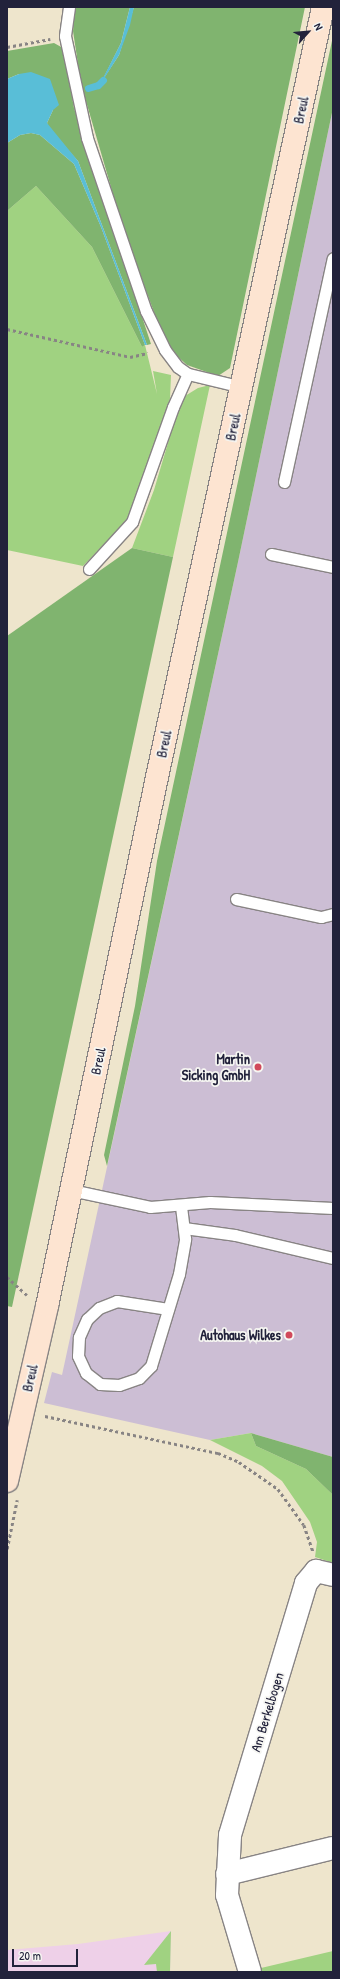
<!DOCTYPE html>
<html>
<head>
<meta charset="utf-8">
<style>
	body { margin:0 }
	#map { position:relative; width:340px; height:1979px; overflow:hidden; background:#eee5cc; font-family:"Patrick Hand",sans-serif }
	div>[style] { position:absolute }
	.built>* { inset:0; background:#eed0e8 }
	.industrial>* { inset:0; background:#ccbed4 }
	.green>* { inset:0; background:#a0d281 }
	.forest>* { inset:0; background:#80b46f }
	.water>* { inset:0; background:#59bed7 }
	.stream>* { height:7px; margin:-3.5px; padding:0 3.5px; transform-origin:3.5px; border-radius:3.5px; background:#59bed7 }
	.path>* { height:2.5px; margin-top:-1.25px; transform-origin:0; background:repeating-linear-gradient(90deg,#888484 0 3px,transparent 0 6px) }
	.roads { filter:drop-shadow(1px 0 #888484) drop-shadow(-1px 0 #888484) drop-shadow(0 1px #888484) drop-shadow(0 -1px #888484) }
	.lane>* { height:11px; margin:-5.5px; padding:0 5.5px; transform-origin:5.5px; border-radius:5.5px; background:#fff }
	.street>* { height:22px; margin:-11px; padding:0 11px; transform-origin:11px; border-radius:11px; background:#fff }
	.secondary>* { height:22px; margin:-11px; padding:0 11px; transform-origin:11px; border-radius:11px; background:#fde4d1 }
	.dots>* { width:11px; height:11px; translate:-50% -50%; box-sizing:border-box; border:2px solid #f6f6f2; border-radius:50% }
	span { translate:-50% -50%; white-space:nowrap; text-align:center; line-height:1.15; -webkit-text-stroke:3.5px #f6f6f2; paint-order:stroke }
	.street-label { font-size:14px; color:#22223b }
	.poi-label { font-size:14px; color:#22223b; font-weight:700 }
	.right { translate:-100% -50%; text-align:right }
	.frame { position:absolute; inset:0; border:8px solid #22223b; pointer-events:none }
	.north { position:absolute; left:288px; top:12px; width:40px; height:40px; -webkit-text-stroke:3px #f6f6f2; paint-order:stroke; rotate:63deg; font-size:11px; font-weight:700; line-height:16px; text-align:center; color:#22223b }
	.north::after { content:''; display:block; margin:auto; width:14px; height:18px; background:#22223b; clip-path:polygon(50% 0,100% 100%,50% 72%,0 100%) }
	.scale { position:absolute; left:12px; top:1949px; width:66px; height:18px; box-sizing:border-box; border:2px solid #22223b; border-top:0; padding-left:5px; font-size:12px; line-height:14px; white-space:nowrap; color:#22223b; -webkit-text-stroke:3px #f6f6f2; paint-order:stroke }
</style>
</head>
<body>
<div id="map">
	<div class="built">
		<i style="clip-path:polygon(171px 1931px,170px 1972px,7px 1972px,7px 1950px,78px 1944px)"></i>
	</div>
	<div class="industrial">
		<i style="clip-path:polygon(333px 108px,333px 1457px,251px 1433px,210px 1440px,44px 1403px,52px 1372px,62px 1375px,238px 562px)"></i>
	</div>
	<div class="green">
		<i style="clip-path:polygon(36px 186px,92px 247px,142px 347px,145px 345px,157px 394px,153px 371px,171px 375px,170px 399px,144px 484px,129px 518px,83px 566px,7px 550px,7px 211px)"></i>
		<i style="clip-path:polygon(210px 385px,173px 557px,132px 548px,154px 490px,178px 409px,185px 396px,198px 388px)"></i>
		<i style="clip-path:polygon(251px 1433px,256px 1446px,306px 1469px,333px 1495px,333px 1563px,315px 1557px,317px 1542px,310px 1522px,282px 1481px,262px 1466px,210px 1440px)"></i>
		<i style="clip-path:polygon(171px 1931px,170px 1972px,157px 1972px,156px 1964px,144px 1965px)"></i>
		<i style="clip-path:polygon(333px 1951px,333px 1972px,261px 1972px,261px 1968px)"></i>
	</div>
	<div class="forest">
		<i style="clip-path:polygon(75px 7px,130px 7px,121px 43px,102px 81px,119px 55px,134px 7px,305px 7px,230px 368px,218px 376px,187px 365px,176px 355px,162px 334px,122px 225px,81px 84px,73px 31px)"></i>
		<i style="clip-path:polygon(333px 36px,333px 108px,238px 562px,107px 1166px,104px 1155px,135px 1006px,157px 861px)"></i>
		<i style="clip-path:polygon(54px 43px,63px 48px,74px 108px,86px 148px,151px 344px,147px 345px,78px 161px,49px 129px,47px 123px,53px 110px,19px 74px,7px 79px,7px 51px)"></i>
		<i style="clip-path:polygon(31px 133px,40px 135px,74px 164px,101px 227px,145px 345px,142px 347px,92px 247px,36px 186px,7px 211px,7px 143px,20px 135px)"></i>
		<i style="clip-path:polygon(132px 548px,173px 557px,12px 1307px,7px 1306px,7px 636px)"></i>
		<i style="clip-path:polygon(251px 1433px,333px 1457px,333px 1495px,306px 1469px,256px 1446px)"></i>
	</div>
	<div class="water">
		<i style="clip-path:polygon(130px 7px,134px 7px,130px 25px,119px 55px,98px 88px,97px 84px,101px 82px,121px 43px)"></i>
		<i style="clip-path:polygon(31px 72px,50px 79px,59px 105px,53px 110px,47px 123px,78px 161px,147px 345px,145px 345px,101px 227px,74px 164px,40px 135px,31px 133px,20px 135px,7px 143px,7px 79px,19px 74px)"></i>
	</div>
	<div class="stream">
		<i style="left:88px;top:88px;width:10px;rotate:-17deg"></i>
		<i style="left:98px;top:85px;width:7px;rotate:-45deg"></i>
	</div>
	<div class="path">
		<i style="left:7px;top:47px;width:44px;rotate:-10.5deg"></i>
		<i style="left:7px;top:329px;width:126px;rotate:12.8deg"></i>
		<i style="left:130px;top:357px;width:18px;rotate:-13deg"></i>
		<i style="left:7px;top:1277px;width:27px;rotate:42deg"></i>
		<i style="left:45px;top:1416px;width:177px;rotate:12.1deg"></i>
		<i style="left:218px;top:1453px;width:23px;rotate:23deg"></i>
		<i style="left:239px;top:1462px;width:47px;rotate:34.7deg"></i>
		<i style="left:278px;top:1489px;width:44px;rotate:54.2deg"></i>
		<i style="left:304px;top:1525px;width:28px;rotate:71deg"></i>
		<i style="left:7px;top:1549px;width:50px;rotate:-78.5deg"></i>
	</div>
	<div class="roads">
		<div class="lane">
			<i style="left:69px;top:7px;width:29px;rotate:98deg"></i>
			<i style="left:65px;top:36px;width:104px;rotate:77.8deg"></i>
			<i style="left:87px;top:138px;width:183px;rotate:71.2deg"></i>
			<i style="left:146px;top:311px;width:43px;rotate:64deg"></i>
			<i style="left:165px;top:350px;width:21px;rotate:53deg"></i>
			<i style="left:178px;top:367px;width:12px;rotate:35deg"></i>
			<i style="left:188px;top:374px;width:56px;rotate:13.5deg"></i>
			<i style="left:284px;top:482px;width:229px;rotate:-77.7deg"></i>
			<i style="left:271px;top:554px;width:63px;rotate:11.8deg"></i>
			<i style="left:89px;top:569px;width:64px;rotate:-47.5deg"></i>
			<i style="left:132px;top:522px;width:122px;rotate:-70.4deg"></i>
			<i style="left:173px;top:407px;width:36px;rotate:-66deg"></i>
			<i style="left:236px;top:899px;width:87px;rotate:12deg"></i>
			<i style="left:321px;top:917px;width:12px;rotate:-14deg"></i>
			<i style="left:71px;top:1190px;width:81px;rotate:12.1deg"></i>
			<i style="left:150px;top:1207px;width:60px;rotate:-4.8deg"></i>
			<i style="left:210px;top:1202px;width:123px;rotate:2.8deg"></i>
			<i style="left:184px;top:1228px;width:51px;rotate:7.8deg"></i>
			<i style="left:235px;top:1235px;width:101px;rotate:13.2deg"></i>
			<i style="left:168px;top:1309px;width:52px;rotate:-171.1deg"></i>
			<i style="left:117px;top:1301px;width:19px;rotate:159deg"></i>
			<i style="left:99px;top:1308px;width:16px;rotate:137deg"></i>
			<i style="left:87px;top:1319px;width:20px;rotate:114deg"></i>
			<i style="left:79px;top:1337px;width:19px;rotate:93deg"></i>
			<i style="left:78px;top:1356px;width:19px;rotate:65deg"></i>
			<i style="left:86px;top:1373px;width:18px;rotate:38deg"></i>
			<i style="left:100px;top:1384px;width:19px;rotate:3deg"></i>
			<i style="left:119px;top:1385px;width:21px;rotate:-19deg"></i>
			<i style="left:139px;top:1378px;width:17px;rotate:-45deg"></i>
			<i style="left:151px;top:1366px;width:96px;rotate:-73.1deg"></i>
			<i style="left:179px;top:1274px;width:36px;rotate:-80deg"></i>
			<i style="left:185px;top:1239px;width:34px;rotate:-97deg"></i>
		</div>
		<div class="street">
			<i style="left:227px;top:1874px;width:109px;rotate:-13.8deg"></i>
			<i style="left:250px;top:1972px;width:80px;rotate:-106.6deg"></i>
			<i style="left:227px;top:1895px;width:60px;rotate:-87.1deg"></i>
			<i style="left:230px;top:1835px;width:263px;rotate:-73.2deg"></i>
			<i style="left:306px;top:1583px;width:16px;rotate:-50deg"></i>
			<i style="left:316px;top:1571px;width:17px;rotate:13deg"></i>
		</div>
		<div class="secondary">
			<i style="left:7px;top:1481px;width:180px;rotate:-77.1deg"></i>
			<i style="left:47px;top:1306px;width:540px;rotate:-78.25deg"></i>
			<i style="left:157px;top:777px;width:788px;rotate:-77.83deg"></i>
		</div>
	</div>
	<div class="dots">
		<i style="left:258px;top:1067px;background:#d1495b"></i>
		<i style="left:289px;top:1335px;background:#d1495b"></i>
	</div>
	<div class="street-label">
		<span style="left:301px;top:110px;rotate:-78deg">Breul</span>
		<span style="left:233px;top:427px;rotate:-78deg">Breul</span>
		<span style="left:164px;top:744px;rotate:-78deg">Breul</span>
		<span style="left:98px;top:1061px;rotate:-78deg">Breul</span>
		<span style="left:30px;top:1378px;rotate:-77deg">Breul</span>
		<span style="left:267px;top:1712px;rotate:-73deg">Am Berkelbogen</span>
	</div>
	<div class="poi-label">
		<span class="right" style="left:250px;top:1067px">Martin<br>Sicking GmbH</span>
		<span class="right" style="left:281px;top:1335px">Autohaus Wilkes</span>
	</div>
	<div class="frame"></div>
	<div class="north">N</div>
	<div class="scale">20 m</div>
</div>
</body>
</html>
